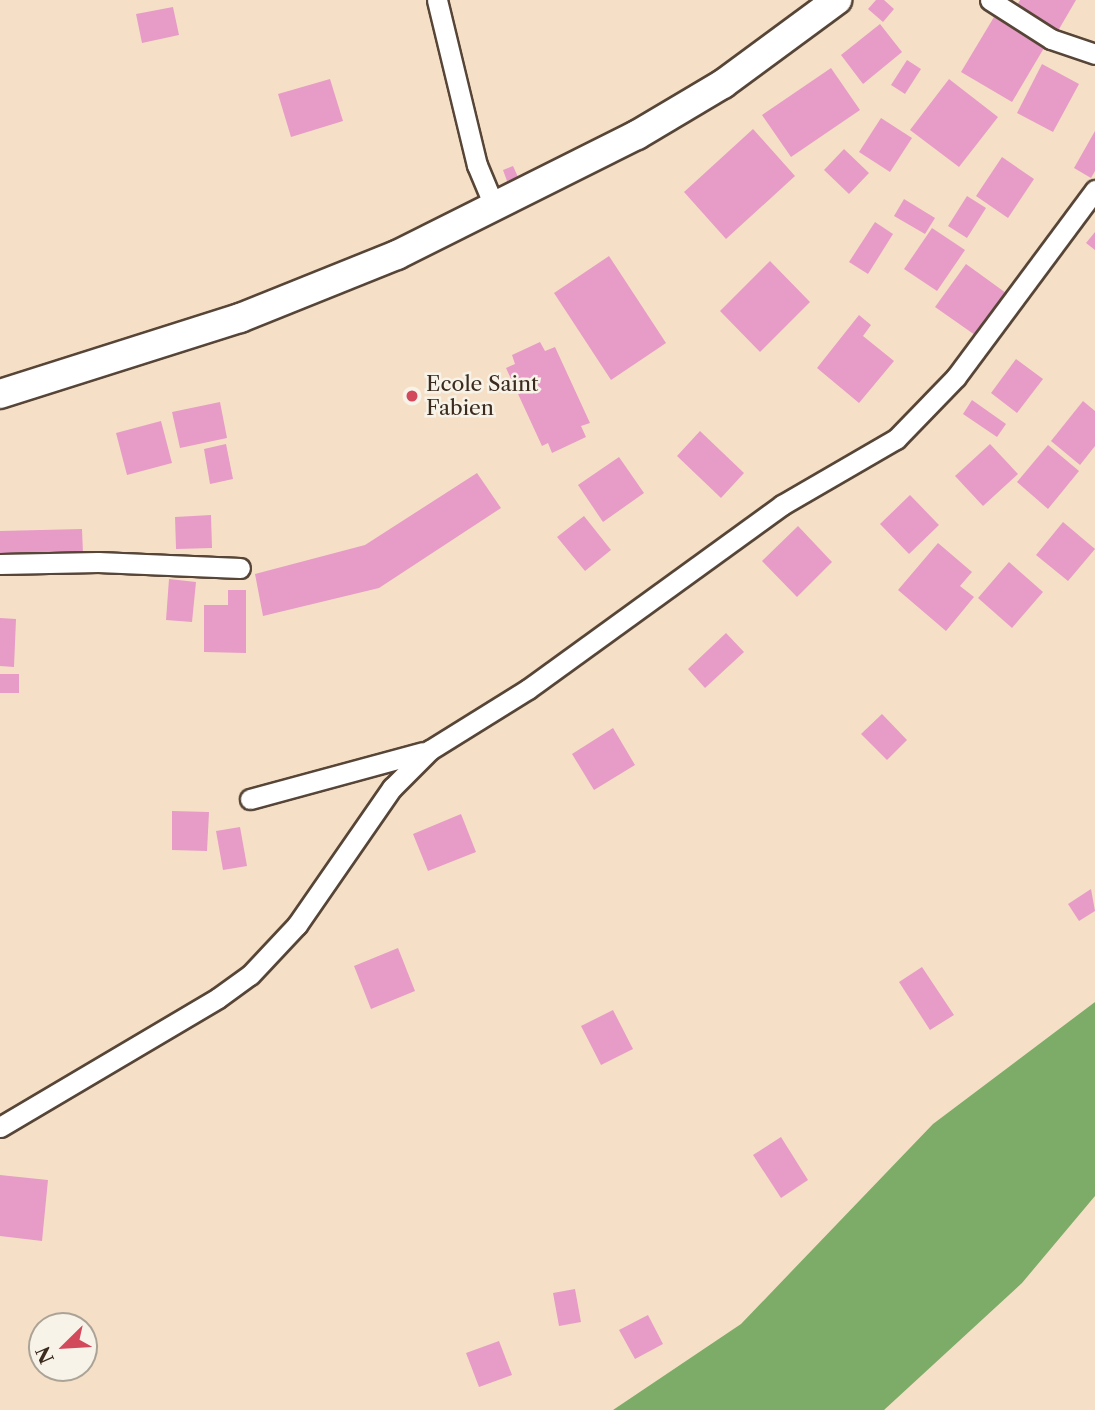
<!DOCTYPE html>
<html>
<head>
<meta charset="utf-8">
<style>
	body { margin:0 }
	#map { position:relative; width:1095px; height:1410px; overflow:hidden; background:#f5e0c7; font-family:"Libre Caslon Text",serif }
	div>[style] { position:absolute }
	.forest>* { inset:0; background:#7cac68 }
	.building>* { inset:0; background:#e79bc7 }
	.roads { filter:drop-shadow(2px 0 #574537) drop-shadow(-2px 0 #574537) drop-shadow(0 2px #574537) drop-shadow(0 -2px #574537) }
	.minor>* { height:19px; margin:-9.5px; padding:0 9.5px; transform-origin:9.5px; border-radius:9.5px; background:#fff }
	.secondary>* { height:28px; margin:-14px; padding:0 14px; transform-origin:14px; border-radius:14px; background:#fff }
	.dots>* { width:19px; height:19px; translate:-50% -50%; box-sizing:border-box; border:4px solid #f7f3e8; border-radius:50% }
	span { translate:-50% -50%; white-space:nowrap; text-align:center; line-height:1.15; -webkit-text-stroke:5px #f7f3e8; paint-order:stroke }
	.poi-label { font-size:21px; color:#3b2a1e }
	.left { translate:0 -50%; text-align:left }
	.north { position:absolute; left:28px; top:1312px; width:70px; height:70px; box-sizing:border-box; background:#f7f3e8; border:2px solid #aca397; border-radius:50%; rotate:246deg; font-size:19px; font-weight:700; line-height:28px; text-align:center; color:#3b2a1e }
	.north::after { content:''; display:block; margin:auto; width:24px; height:32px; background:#d1495b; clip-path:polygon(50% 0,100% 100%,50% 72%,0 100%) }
</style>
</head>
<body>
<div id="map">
	<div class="forest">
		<i style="clip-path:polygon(1095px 1002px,1095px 1196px,1022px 1283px,884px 1410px,613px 1410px,741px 1324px,933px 1124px)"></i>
	</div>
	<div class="building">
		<i style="clip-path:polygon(876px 0,884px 0,894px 9px,883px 22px,868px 9px)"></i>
		<i style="clip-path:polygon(1020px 0,1076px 0,1055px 36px,1013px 12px)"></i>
		<i style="clip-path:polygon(173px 7px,179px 35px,142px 43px,136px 14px)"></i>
		<i style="clip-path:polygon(994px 17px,1044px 48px,1012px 102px,961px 72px)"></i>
		<i style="clip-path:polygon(880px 24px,902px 52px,863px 84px,841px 55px)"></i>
		<i style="clip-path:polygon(907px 60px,921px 69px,905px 94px,891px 85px)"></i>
		<i style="clip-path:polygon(1042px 64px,1079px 84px,1053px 132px,1017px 113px)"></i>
		<i style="clip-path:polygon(831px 68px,860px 110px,791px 157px,762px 115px)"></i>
		<i style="clip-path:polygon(330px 79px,343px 121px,291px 137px,278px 94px)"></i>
		<i style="clip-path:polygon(949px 79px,998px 117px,959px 167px,910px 130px)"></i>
		<i style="clip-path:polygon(881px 118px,912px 138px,890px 172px,859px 152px)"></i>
		<i style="clip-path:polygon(753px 129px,795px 176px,726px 239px,684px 192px)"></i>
		<i style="clip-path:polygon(1095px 131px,1095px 171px,1091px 178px,1074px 168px)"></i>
		<i style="clip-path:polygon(844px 149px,869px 173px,849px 194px,824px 170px)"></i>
		<i style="clip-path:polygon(1002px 157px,1034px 179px,1008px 218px,976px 196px)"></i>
		<i style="clip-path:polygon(513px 166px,518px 177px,507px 181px,503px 170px)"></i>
		<i style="clip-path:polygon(967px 196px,986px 208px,967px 238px,948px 226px)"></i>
		<i style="clip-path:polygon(904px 199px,935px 218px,925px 234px,894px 216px)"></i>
		<i style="clip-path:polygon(875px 222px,893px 234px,868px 274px,849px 262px)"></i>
		<i style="clip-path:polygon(932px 228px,965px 250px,937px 291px,904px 269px)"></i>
		<i style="clip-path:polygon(1095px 232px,1095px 250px,1086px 243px)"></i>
		<i style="clip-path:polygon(609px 256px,666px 343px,611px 380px,554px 293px)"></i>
		<i style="clip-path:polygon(770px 261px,810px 302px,760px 352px,720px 311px)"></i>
		<i style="clip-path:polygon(966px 264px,1006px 293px,975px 335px,935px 307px)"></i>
		<i style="clip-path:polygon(859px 315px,871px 325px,863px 336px,894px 361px,859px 403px,817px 368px)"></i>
		<i style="clip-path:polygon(540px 342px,545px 351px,555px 347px,590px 423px,581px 426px,586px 437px,552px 453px,548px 443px,542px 446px,506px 368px,515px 364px,512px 355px)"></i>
		<i style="clip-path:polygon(1016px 359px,1043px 379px,1017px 413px,991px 393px)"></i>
		<i style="clip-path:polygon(972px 400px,1006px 424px,997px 437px,963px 414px)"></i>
		<i style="clip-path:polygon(1083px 401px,1095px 411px,1095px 446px,1080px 465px,1051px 441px)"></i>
		<i style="clip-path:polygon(220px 402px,227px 438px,180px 448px,172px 412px)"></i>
		<i style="clip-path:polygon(161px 421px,172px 463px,127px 475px,116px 433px)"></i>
		<i style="clip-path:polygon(700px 431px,744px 473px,721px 498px,677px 456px)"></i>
		<i style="clip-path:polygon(226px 444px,233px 479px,210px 484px,204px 449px)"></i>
		<i style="clip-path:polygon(990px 444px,1018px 474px,983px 506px,955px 476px)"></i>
		<i style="clip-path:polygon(1048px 445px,1079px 471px,1048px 509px,1017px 482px)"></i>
		<i style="clip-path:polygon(619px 457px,644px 493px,603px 522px,578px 485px)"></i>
		<i style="clip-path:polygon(477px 473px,501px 508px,379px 588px,263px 616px,255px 574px,365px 545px)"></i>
		<i style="clip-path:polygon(910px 495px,939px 525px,909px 554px,880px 524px)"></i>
		<i style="clip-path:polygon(211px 515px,212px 548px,176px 549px,175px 517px)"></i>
		<i style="clip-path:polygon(584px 516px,611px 550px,585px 571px,557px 537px)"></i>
		<i style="clip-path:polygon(1063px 522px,1095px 549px,1068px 581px,1036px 555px)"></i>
		<i style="clip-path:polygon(798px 526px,832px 562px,797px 597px,762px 561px)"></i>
		<i style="clip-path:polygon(82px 529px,83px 554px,0 556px,0 531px)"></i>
		<i style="clip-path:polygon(938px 543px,972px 572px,960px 586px,974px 597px,946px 631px,898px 590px)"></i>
		<i style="clip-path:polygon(1009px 562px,1043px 592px,1012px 628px,978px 598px)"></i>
		<i style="clip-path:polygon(169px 579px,196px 582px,192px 622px,166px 620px)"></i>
		<i style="clip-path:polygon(228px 590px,246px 590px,246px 653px,204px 652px,204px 605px,228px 605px)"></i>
		<i style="clip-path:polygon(0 618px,16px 619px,14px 667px,0 666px)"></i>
		<i style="clip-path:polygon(726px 633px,744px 652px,705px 688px,688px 669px)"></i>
		<i style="clip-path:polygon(0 674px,19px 674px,19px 693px,0 693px)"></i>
		<i style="clip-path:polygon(882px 714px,907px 740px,887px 760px,861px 734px)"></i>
		<i style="clip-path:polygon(613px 728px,635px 765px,594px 790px,572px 754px)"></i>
		<i style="clip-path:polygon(172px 811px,209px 812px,207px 851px,172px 850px)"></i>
		<i style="clip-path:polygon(461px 814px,476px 852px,428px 871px,413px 834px)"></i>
		<i style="clip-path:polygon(240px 827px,247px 866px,223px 870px,216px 831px)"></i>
		<i style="clip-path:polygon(1091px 889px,1095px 911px,1079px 921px,1068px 904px)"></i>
		<i style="clip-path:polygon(398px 948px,415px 991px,371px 1009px,354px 966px)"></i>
		<i style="clip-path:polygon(922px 967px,954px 1015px,930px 1030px,899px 982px)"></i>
		<i style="clip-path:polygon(613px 1010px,633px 1049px,601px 1065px,581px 1026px)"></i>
		<i style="clip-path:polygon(781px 1137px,808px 1180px,781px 1198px,753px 1155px)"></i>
		<i style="clip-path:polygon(0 1175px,48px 1180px,42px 1241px,0 1236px)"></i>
		<i style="clip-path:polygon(575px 1289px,581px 1322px,559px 1326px,553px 1293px)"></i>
		<i style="clip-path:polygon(648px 1315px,663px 1344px,635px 1359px,619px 1330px)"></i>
		<i style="clip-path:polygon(499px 1341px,512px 1375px,479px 1387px,466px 1353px)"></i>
	</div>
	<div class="roads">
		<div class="minor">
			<i style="left:437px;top:0;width:170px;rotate:76.4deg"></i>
			<i style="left:477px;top:165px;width:47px;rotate:67.3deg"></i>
			<i style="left:990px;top:0;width:72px;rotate:32.6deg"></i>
			<i style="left:1051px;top:39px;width:46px;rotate:18.8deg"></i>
			<i style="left:0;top:564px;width:98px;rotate:-1.2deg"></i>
			<i style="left:98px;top:562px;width:142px;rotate:2.4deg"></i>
			<i style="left:250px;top:799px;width:179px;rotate:-15.2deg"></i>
			<i style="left:0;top:1127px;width:253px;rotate:-30.6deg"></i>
			<i style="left:218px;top:998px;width:39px;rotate:-36deg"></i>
			<i style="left:250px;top:975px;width:69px;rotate:-46.8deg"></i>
			<i style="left:297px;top:925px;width:167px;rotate:-55.3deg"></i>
			<i style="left:392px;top:788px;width:54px;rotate:-45deg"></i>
			<i style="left:430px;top:750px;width:115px;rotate:-31.9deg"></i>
			<i style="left:528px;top:689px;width:314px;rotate:-35.9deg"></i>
			<i style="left:782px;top:505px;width:132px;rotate:-30.1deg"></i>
			<i style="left:896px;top:439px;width:86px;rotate:-45.9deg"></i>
			<i style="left:956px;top:377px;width:233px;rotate:-53.4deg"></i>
		</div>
		<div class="secondary">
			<i style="left:0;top:394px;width:252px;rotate:-17.6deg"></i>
			<i style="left:240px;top:318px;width:169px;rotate:-21.9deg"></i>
			<i style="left:397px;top:255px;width:268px;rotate:-26.6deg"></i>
			<i style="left:637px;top:135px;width:100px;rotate:-30.7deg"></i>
			<i style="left:723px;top:84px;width:142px;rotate:-36.4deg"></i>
		</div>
	</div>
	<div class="dots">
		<i style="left:412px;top:396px;background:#d1495b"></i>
	</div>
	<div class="poi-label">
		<span class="left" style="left:426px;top:396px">Ecole Saint<br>Fabien</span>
	</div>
	<div class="north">N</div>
</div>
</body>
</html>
